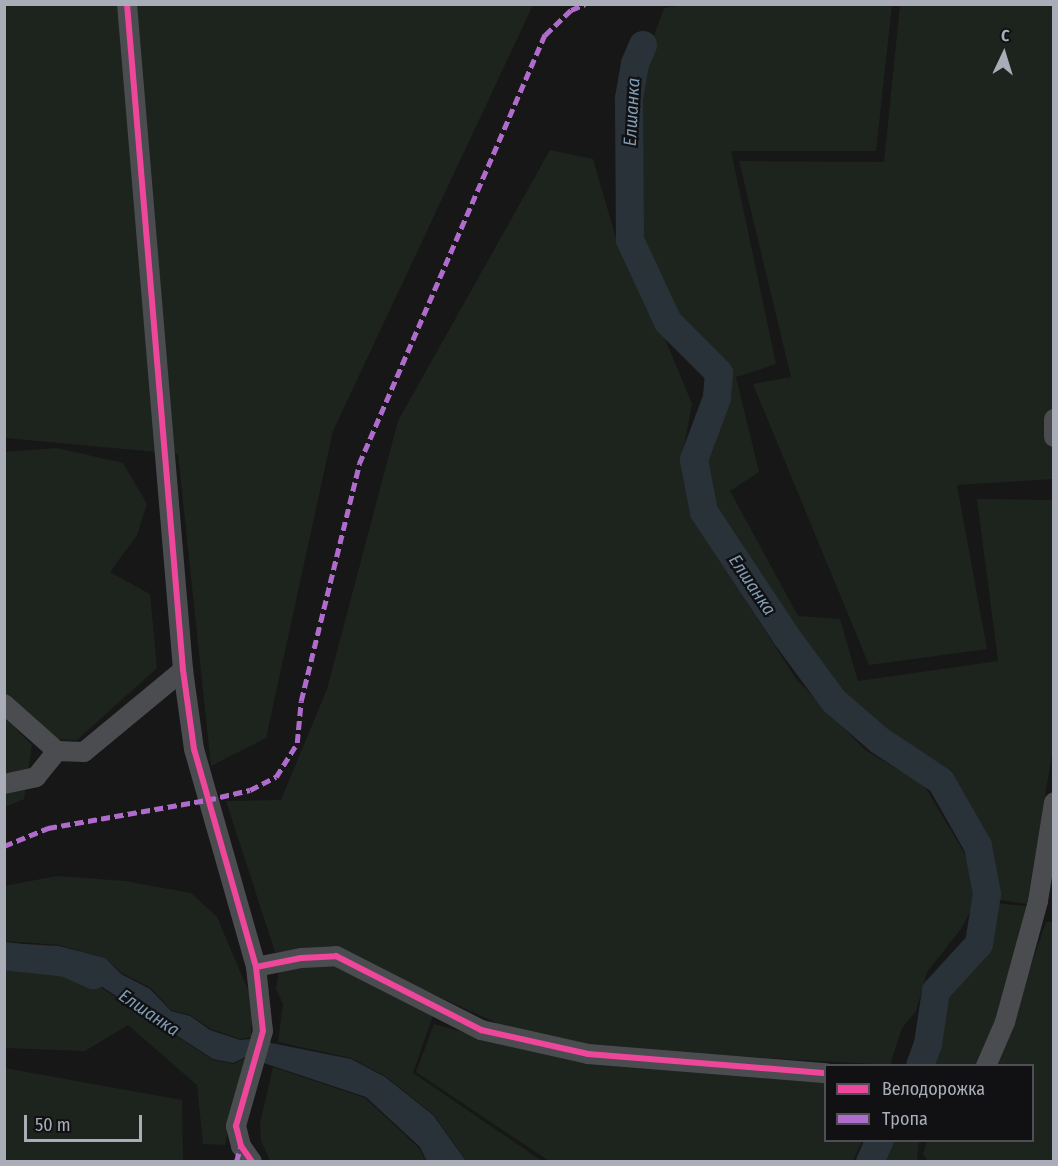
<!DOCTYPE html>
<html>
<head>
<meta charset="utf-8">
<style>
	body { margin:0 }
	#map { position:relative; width:1058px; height:1166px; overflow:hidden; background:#171717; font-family:"Fira Sans Condensed",sans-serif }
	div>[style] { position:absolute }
	.green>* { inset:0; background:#1d241e }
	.water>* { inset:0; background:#2a3239 }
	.river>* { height:28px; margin:-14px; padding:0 14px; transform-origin:14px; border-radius:14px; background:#2a3239 }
	.minor>* { height:20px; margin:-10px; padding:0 10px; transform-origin:10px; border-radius:10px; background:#4b4c50 }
	.quiet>* { height:4.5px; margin-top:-2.25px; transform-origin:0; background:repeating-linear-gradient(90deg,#b06ccc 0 9px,transparent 0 13.5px) }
	.cycleway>* { height:6px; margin:-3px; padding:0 3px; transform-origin:3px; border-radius:3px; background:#ed469a }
	span { translate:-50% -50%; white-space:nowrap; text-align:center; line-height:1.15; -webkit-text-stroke:4.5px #111113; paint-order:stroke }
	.water-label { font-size:18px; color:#7f9bb3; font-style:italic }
	.frame { position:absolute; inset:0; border:6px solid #a8adb8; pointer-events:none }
	.legend { position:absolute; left:824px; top:1064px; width:210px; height:78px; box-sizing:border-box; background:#111113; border:2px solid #4d4f55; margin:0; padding:8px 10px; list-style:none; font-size:18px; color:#a8adb8 }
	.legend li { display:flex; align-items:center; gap:12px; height:30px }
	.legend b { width:30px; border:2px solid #4d4f55 }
	.north { position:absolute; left:974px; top:24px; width:60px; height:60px; -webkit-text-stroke:4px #111113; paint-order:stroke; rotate:4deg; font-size:16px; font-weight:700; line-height:24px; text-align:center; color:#a8adb8 }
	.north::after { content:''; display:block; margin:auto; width:21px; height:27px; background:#a8adb8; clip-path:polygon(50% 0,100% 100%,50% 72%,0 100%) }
	.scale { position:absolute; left:24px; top:1115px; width:118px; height:27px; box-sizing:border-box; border:3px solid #a8adb8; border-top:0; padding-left:8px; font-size:18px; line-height:21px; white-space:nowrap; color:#a8adb8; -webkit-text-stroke:4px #111113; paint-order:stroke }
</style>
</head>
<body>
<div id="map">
	<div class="green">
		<i style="clip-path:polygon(694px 4px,892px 5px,876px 151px,731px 151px,776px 364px,736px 377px,759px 472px,730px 491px,798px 616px,840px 619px,858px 681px,998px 661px,977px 499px,1053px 500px,1053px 748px,1027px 904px,994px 899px,990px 845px,952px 771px,890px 733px,857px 706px,802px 642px,754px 571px,713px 500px,703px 467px,704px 444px,724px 390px,724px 360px,677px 312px,662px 288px,643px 246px,637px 216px,641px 173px,639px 89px,647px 55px,664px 8px)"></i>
		<i style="clip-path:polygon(4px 5px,533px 5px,333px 431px,266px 738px,211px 766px,178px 454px,5px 438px)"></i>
		<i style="clip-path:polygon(900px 5px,1053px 5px,1053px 479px,957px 485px,987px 649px,869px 665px,753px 384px,791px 377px,739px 161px,884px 162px)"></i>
		<i style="clip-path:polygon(550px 150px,593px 159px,618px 245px,656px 317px,692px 404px,683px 452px,698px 526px,796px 679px,865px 750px,924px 785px,969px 861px,974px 904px,961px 929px,927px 972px,916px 1011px,902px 1028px,890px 1065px,611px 1049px,501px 1025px,339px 951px,275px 952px,226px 801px,281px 800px,327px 689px,398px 421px)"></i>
		<i style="clip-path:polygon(57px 448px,123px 463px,147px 504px,137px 535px,110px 572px,150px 594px,157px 668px,77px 740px,51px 739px,5px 696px,4px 452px)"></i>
		<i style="clip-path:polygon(4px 717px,32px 745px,24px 799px,5px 807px)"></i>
		<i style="clip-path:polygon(57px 876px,125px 881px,191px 893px,217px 917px,253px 1002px,251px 1037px,240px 1039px,211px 1029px,190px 1015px,171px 1010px,151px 988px,122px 973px,105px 958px,59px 945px,5px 941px,4px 886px)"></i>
		<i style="clip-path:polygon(993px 903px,1026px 906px,991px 1048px,979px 1065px,922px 1066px,940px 987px,986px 936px)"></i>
		<i style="clip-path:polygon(1046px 922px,1053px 922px,1053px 1161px,928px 1161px,923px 1154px,927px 1141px,1032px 1140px,1032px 1066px,997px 1065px)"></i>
		<i style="clip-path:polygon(35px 958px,66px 965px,213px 1060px,234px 1064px,245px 1058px,225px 1145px,203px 1144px,197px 1085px,128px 1025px,85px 1051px,5px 1048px,5px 959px)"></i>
		<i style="clip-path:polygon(280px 966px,338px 966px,434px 1012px,413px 1073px,542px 1161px,467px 1161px,433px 1114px,385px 1076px,351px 1058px,278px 1042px,283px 1004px,276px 989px)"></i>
		<i style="clip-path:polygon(434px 1024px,499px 1042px,825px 1082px,826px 1140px,862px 1141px,853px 1161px,549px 1161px,416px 1072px)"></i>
		<i style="clip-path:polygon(273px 1067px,365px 1098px,419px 1148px,426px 1161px,270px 1161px,261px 1141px,260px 1123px)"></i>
		<i style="clip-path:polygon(4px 1068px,182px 1100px,183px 1161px,5px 1161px)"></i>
		<i style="clip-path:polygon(865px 1141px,919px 1141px,917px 1161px,856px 1161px)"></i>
	</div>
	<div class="water">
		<i style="clip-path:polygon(4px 943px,59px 946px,105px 958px,121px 974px,150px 989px,171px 1011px,190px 1016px,210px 1030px,240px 1040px,251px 1039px,351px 1059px,385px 1077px,433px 1115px,466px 1161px,427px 1161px,420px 1147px,366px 1097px,246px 1057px,233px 1063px,213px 1059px,67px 964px,35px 957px,5px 958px)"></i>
	</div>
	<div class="river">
		<i style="left:643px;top:45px;width:21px;rotate:113deg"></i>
		<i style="left:635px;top:64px;width:36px;rotate:100deg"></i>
		<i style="left:629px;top:99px;width:141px;rotate:89.6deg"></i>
		<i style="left:630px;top:240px;width:90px;rotate:65.1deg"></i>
		<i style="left:668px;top:322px;width:72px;rotate:45deg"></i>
		<i style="left:719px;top:373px;width:25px;rotate:95deg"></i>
		<i style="left:717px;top:398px;width:66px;rotate:110.4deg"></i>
		<i style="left:694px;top:460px;width:53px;rotate:79.1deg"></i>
		<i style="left:704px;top:512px;width:149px;rotate:56.5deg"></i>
		<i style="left:786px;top:636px;width:81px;rotate:53.6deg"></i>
		<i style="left:834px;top:701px;width:60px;rotate:40.9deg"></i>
		<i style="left:879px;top:740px;width:74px;rotate:33.5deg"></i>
		<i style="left:941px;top:781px;width:75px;rotate:60.4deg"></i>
		<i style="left:978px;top:846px;width:49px;rotate:79.4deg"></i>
		<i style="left:987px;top:894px;width:51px;rotate:99.1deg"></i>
		<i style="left:979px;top:944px;width:64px;rotate:132.5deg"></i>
		<i style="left:936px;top:991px;width:54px;rotate:98.6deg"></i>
		<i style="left:928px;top:1044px;width:23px;rotate:110deg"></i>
		<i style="left:4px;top:956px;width:62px;rotate:6.4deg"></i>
		<i style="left:66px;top:963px;width:30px;rotate:24deg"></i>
		<i style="left:870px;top:1162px;width:24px;rotate:-66deg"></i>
	</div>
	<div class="minor">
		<i style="left:127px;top:4px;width:668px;rotate:85.19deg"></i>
		<i style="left:183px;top:670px;width:80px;rotate:82.1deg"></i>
		<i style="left:194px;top:749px;width:227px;rotate:74.1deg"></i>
		<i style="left:256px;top:967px;width:64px;rotate:83.8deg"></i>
		<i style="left:263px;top:1031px;width:99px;rotate:105.9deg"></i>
		<i style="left:236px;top:1126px;width:21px;rotate:76deg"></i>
		<i style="left:241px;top:1146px;width:19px;rotate:55deg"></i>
		<i style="left:1054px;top:419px;width:18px;rotate:90deg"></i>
		<i style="left:4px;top:704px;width:71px;rotate:41.6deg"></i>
		<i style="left:57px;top:751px;width:27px;rotate:2deg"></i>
		<i style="left:84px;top:752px;width:129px;rotate:-39.6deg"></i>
		<i style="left:4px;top:784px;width:33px;rotate:-12deg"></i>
		<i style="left:36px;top:777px;width:33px;rotate:-51deg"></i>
		<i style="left:256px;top:967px;width:46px;rotate:-11.3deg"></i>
		<i style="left:301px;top:958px;width:35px;rotate:-3deg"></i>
		<i style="left:336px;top:956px;width:163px;rotate:27deg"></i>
		<i style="left:481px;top:1030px;width:110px;rotate:12.6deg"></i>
		<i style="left:588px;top:1054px;width:239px;rotate:4.6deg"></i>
		<i style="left:986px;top:1066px;width:48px;rotate:-66.6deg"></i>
		<i style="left:1005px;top:1022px;width:125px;rotate:-74.7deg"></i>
		<i style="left:1038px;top:901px;width:100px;rotate:-80.8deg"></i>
	</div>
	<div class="quiet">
		<i style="left:4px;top:846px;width:48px;rotate:-22.2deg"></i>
		<i style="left:48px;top:828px;width:161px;rotate:-10deg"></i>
		<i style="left:207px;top:800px;width:44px;rotate:-13.1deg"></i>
		<i style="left:250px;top:790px;width:29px;rotate:-27deg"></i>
		<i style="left:276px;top:777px;width:40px;rotate:-58deg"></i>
		<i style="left:297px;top:743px;width:42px;rotate:-84.6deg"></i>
		<i style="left:301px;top:701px;width:244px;rotate:-76.2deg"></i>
		<i style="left:359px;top:464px;width:468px;rotate:-66.6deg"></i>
		<i style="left:545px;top:35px;width:36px;rotate:-44deg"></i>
		<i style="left:571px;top:10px;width:15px;rotate:-23deg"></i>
		<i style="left:236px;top:1162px;width:17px;rotate:-73deg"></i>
	</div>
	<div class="cycleway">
		<i style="left:127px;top:4px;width:668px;rotate:85.19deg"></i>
		<i style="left:183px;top:670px;width:80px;rotate:82.1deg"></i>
		<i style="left:194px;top:749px;width:227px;rotate:74.1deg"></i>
		<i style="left:256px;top:967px;width:64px;rotate:83.8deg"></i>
		<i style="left:263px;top:1031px;width:99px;rotate:105.9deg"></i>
		<i style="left:236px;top:1126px;width:21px;rotate:76deg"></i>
		<i style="left:241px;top:1146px;width:19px;rotate:55deg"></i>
		<i style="left:256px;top:967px;width:46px;rotate:-11.3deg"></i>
		<i style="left:301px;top:958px;width:35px;rotate:-3deg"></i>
		<i style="left:336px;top:956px;width:163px;rotate:27deg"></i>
		<i style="left:481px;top:1030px;width:110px;rotate:12.6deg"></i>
		<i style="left:588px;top:1054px;width:239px;rotate:4.6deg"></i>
	</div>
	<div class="water-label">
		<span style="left:632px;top:112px;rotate:-87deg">Елшанка</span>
		<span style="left:752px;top:585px;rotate:56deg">Елшанка</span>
		<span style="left:149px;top:1013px;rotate:34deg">Елшанка</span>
	</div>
	<div class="frame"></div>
	<ul class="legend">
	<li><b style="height:8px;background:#ed469a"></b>Велодорожка</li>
	<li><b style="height:8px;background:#b06ccc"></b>Тропа</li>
	</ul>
	<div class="north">С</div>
	<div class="scale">50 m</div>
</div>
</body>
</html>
